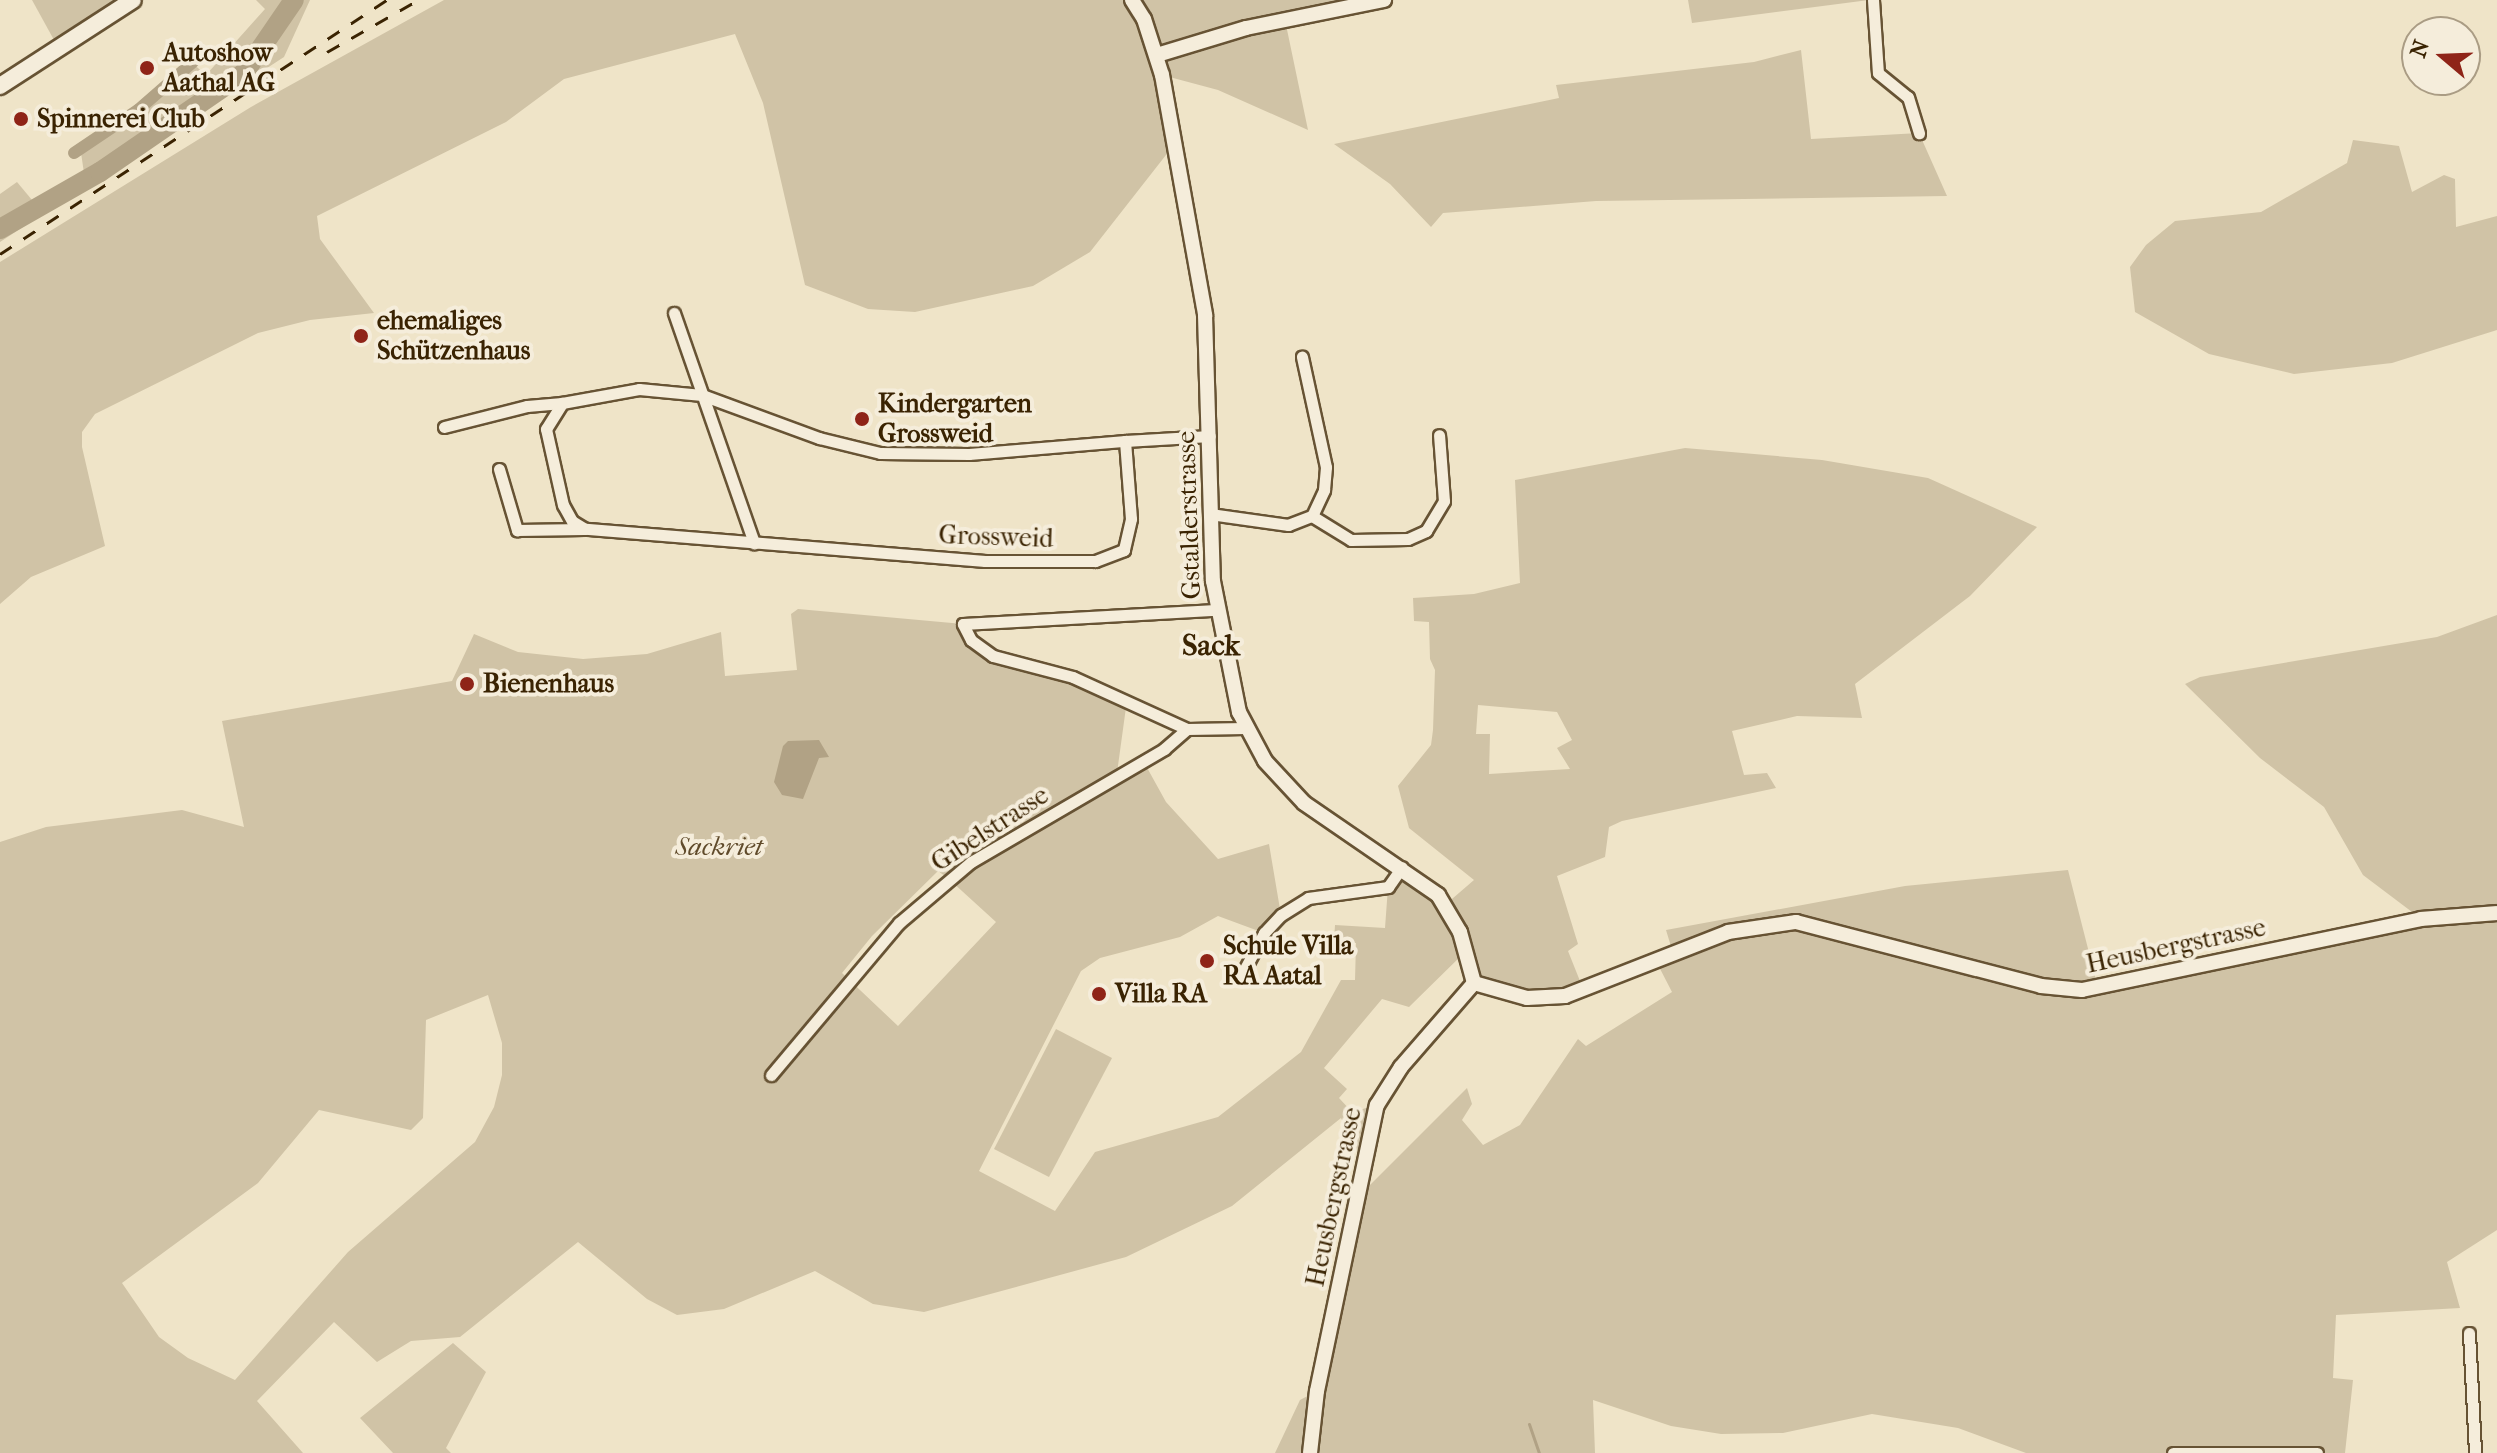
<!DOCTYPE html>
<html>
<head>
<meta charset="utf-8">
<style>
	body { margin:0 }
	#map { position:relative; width:2497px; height:1453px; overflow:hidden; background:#efe4c8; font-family:"IM FELL French Canon",serif }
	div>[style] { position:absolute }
	.green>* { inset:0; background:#d0c3a6 }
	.water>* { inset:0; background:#b1a285 }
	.stream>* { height:3px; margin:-1.5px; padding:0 1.5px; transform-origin:1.5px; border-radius:1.5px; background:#b1a285 }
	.canal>* { height:12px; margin:-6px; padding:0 6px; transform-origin:6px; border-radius:6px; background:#b1a285 }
	.river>* { height:20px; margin:-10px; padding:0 10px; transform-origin:10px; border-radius:10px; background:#b1a285 }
	.roads { filter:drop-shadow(2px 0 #675334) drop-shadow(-2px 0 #675334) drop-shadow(0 2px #675334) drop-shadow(0 -2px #675334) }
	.minor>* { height:11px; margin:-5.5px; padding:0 5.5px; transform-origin:5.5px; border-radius:5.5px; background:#f5eddb }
	.tertiary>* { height:14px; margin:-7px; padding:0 7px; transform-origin:7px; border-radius:7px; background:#f5eddb }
	.secondary>* { height:16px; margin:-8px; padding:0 8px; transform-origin:8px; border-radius:8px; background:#f5eddb }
	.rail>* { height:3px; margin-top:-1.5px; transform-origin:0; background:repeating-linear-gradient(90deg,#3a2302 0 14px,transparent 0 28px) }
	.dots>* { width:22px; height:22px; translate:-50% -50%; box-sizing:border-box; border:4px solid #f5eddb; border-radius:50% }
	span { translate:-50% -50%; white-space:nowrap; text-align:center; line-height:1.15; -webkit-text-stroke:8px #f5eddb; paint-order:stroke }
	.poi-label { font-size:26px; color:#3a2302; font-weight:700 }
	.left { translate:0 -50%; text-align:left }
	.street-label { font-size:26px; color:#3a2302 }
	.park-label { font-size:26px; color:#604b2b; font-style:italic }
	.quarter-label { font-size:30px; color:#3a2302; font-weight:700 }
	.north { position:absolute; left:2401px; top:16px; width:80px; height:80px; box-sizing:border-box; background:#f5eddb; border:2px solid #aa9c84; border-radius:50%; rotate:289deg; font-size:22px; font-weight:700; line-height:32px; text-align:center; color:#3a2302 }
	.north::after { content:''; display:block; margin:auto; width:28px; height:36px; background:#8f2418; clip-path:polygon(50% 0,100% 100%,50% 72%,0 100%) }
</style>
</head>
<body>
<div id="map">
	<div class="green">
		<i style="clip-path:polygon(32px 0,116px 0,54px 40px)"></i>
		<i style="clip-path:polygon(256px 0,310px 0,284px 57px,0 242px,0 220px,84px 173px,80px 146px,143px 103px,190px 61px,206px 75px,265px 9px)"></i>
		<i style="clip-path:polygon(444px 0,1384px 0,1285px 20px,1308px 130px,1218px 90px,1162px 75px,1173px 146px,1090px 252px,1033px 286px,915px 312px,868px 309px,805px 285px,763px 103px,735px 34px,564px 79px,506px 122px,317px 216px,320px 239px,374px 313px,310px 320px,258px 333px,95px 414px,82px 432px,82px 447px,105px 546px,31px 577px,0 604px,0 262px,251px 107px)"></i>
		<i style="clip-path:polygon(1688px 0,1869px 0,1692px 23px)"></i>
		<i style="clip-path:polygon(1801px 50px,1811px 139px,1919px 133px,1947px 196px,1596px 201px,1443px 213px,1431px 227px,1390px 184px,1334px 144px,1559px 98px,1556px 85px,1754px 62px)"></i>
		<i style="clip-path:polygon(2353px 140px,2399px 146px,2412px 192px,2444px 175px,2455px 179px,2456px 227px,2497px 216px,2497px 330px,2392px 363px,2294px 374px,2209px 354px,2135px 312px,2130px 267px,2146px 245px,2175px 221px,2261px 212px,2347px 163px)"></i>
		<i style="clip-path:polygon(17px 182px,32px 200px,0 219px,0 194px)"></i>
		<i style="clip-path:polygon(evenodd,1685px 448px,1822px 460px,1928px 478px,2037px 527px,1970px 596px,1855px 684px,1862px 718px,1797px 716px,1732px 731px,1744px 775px,1767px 773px,1776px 788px,1622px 821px,1609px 827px,1605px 857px,1557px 876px,1578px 944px,1568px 951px,1584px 991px,1549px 999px,1474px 983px,1465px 952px,1409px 1007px,1382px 999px,1324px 1068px,1347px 1089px,1339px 1098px,1352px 1112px,1377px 1105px,1362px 1160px,1341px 1118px,1232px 1206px,1126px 1257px,924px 1312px,873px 1304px,815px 1271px,724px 1309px,677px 1315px,647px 1299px,578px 1242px,460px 1337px,411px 1341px,377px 1362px,334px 1322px,257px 1401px,303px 1453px,0 1453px,0 842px,46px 827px,182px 810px,244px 827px,222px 721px,452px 681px,474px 634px,518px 652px,583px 659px,647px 654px,721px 632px,725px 676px,797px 670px,791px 614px,798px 609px,963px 624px,978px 646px,1127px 700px,1117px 773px,945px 876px,938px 871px,872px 936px,842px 973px,898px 1026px,996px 922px,951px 881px,1145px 764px,1166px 802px,1218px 859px,1269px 844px,1281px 915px,1264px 933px,1218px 916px,1180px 937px,1100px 958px,1081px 971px,979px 1171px,1055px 1211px,1095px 1152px,1218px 1117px,1301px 1052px,1341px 980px,1355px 980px,1356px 943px,1334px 941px,1335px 925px,1385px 928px,1388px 887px,1402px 867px,1445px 905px,1474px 880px,1409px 828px,1398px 786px,1431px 745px,1433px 730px,1435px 670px,1430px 659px,1429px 622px,1414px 621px,1413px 598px,1474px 594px,1520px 583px,1515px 480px,1685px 448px,1478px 705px,1557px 712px,1572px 740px,1557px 748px,1570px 769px,1489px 774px,1490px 734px,1476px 734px,1478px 705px,1685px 448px,488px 995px,502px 1043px,502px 1075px,494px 1107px,475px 1142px,348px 1252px,235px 1380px,188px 1358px,159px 1337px,122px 1283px,258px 1183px,319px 1110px,411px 1130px,423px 1118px,426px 1020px,488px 995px)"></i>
		<i style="clip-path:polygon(2497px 615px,2497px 1230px,2447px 1262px,2460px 1308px,2336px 1315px,2333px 1378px,2353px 1380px,2345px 1453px,2026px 1453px,1958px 1428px,1872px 1414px,1783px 1433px,1721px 1434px,1671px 1426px,1593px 1400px,1595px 1453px,1275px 1453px,1300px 1400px,1317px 1391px,1355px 1200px,1467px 1088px,1472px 1104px,1462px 1120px,1483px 1145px,1520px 1125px,1578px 1039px,1586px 1046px,1672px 992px,1656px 961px,1673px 953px,1666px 930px,1905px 886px,2068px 870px,2098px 988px,2420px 918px,2363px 875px,2324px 807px,2260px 758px,2185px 684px,2200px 677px,2437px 637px)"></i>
		<i style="clip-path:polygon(1056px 1029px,1112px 1058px,1049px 1177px,994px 1149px)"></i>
		<i style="clip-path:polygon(453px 1343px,486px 1372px,446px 1448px,451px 1453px,393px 1453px,360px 1418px)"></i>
	</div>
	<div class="water">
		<i style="clip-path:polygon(819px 740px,829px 757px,819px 758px,803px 799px,782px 795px,774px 782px,783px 746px,788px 741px)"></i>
	</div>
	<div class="stream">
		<i style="left:1529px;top:1424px;width:31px;rotate:71deg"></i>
	</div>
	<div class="canal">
		<i style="left:74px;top:153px;width:77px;rotate:-33.9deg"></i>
		<i style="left:138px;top:110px;width:73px;rotate:-41.1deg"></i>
	</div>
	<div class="river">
		<i style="left:0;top:229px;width:115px;rotate:-29.7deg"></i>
		<i style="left:100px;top:172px;width:175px;rotate:-34.5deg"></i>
		<i style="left:244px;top:73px;width:88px;rotate:-55.6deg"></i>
	</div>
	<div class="roads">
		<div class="minor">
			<i style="left:1873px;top:0;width:73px;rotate:86.1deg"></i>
			<i style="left:1878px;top:73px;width:38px;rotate:39deg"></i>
			<i style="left:1908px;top:97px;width:38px;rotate:73deg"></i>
			<i style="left:674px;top:313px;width:244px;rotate:70.8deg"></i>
			<i style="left:444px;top:427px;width:86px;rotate:-14.2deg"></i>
			<i style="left:527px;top:406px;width:35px;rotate:-5deg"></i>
			<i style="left:1125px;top:441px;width:78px;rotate:85.6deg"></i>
			<i style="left:1131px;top:519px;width:32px;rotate:103deg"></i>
			<i style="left:1124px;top:550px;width:31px;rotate:159deg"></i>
			<i style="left:1095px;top:561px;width:110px;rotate:180deg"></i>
			<i style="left:985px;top:561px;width:401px;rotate:-175.4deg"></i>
			<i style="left:585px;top:529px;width:15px;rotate:-148deg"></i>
			<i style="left:572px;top:521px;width:18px;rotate:-119deg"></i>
			<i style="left:563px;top:505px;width:78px;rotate:-102.6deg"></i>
			<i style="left:546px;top:429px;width:31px;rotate:-58deg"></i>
			<i style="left:562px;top:403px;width:78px;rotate:-10.3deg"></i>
			<i style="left:639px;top:389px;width:63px;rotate:5.4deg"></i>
			<i style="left:702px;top:395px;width:125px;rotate:20.2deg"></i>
			<i style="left:819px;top:438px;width:63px;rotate:13.8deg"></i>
			<i style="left:880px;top:453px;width:89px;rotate:0.6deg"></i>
			<i style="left:969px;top:454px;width:157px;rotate:-4.8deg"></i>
			<i style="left:1125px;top:441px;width:85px;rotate:-3.4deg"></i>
			<i style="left:499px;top:469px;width:64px;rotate:73.6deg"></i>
			<i style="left:517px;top:530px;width:67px;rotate:-0.9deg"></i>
			<i style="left:1210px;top:514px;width:79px;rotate:8deg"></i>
			<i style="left:1288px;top:525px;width:26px;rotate:-21deg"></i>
			<i style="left:1312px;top:516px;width:29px;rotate:-65deg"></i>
			<i style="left:1324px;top:490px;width:23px;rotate:-85deg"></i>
			<i style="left:1326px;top:467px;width:113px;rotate:-102.3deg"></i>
			<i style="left:1312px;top:516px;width:46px;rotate:31.6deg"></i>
			<i style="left:1351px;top:540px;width:57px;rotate:-1deg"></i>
			<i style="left:1408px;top:539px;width:20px;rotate:-24deg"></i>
			<i style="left:1426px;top:531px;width:35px;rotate:-59deg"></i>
			<i style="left:1444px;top:501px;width:66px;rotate:-94.3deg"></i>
			<i style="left:1187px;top:729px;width:125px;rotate:-155.5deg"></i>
			<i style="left:1073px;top:677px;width:83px;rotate:-165.3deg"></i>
			<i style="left:993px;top:656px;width:27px;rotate:-144deg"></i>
			<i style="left:971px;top:640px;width:18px;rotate:-117deg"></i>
			<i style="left:963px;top:624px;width:253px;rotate:-3.2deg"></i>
			<i style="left:1242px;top:974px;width:47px;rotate:-61.8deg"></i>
			<i style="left:1264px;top:933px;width:25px;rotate:-47deg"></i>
			<i style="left:1281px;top:915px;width:32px;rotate:-32deg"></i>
			<i style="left:1308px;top:898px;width:81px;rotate:-7.8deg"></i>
			<i style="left:1388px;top:887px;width:24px;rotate:-55deg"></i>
			<i style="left:771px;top:1075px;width:199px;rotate:-49.9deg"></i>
			<i style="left:899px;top:923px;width:94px;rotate:-40.3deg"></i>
			<i style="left:971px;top:862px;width:224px;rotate:-30.3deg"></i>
			<i style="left:1164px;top:749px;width:30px;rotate:-41deg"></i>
			<i style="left:1187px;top:729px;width:58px;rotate:-1deg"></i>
			<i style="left:2469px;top:1333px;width:120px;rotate:87.1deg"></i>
			<i style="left:2173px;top:1453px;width:144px"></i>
		</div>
		<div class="tertiary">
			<i style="left:1132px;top:0;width:22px;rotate:58deg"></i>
			<i style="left:1144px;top:19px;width:59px;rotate:72.2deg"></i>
			<i style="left:1162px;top:75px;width:244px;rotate:79.8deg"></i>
			<i style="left:1205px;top:315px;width:266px;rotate:88.3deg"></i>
			<i style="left:1213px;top:581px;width:134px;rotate:78.8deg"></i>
			<i style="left:1239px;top:712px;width:55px;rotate:62deg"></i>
			<i style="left:1265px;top:761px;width:57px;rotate:47.1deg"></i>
			<i style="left:1304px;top:803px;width:163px;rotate:34.5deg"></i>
			<i style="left:1438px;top:895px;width:43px;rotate:59.3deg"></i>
			<i style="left:1460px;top:932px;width:53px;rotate:74.6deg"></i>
			<i style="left:1157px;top:55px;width:93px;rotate:-16.9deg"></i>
			<i style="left:1246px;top:28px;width:141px;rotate:-11.5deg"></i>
			<i style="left:1474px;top:983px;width:55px;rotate:15.8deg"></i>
			<i style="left:1527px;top:998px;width:38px;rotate:-3deg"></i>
			<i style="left:1565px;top:996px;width:175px;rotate:-21.4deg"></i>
			<i style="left:1728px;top:932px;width:69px;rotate:-8.4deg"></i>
			<i style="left:1796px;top:922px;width:253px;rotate:14.6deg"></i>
			<i style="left:2041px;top:986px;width:41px;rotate:5.6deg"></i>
			<i style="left:2082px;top:990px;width:346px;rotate:-11.8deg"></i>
			<i style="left:2421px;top:919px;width:76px;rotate:-4.5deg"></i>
			<i style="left:1310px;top:1453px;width:62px;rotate:-83.6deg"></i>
			<i style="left:1317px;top:1391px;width:292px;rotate:-78.2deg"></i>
			<i style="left:1377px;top:1105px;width:45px;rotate:-57.7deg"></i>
			<i style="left:1401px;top:1067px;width:111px;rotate:-49deg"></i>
		</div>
		<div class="secondary">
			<i style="left:0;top:86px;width:158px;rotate:-32.9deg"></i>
		</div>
	</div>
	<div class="rail">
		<i style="left:327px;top:52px;width:105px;rotate:-29.7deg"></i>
		<i style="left:0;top:254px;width:463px;rotate:-33.3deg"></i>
	</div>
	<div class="dots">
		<i style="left:147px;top:68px;background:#8f2418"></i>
		<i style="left:21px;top:119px;background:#8f2418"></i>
		<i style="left:361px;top:336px;background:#8f2418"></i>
		<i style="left:862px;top:419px;background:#8f2418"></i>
		<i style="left:467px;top:684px;background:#8f2418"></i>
		<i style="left:1207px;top:961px;background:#8f2418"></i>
		<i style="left:1099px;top:994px;background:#8f2418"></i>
	</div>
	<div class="poi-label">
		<span class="left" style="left:163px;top:68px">Autoshow<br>Aathal AG</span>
		<span class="left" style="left:37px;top:119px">Spinnerei Club</span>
		<span class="left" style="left:377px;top:336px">ehemaliges<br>Schützenhaus</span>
		<span class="left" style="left:878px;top:419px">Kindergarten<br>Grossweid</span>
		<span class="left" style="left:483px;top:684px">Bienenhaus</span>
		<span class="left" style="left:1223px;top:961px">Schule Villa<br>RA Aatal</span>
		<span class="left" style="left:1115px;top:994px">Villa RA</span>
	</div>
	<div class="street-label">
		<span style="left:1189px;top:515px;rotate:-92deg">Gstalderstrasse</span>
		<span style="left:996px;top:537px;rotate:2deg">Grossweid</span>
		<span style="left:990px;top:829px;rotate:-33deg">Gibelstrasse</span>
		<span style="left:2176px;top:946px;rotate:-12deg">Heusbergstrasse</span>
		<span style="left:1334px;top:1197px;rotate:-78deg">Heusbergstrasse</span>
	</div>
	<div class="park-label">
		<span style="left:719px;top:847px">Sackriet</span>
	</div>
	<div class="quarter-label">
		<span style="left:1211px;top:646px">Sack</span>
	</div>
	<div class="north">N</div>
</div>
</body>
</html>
